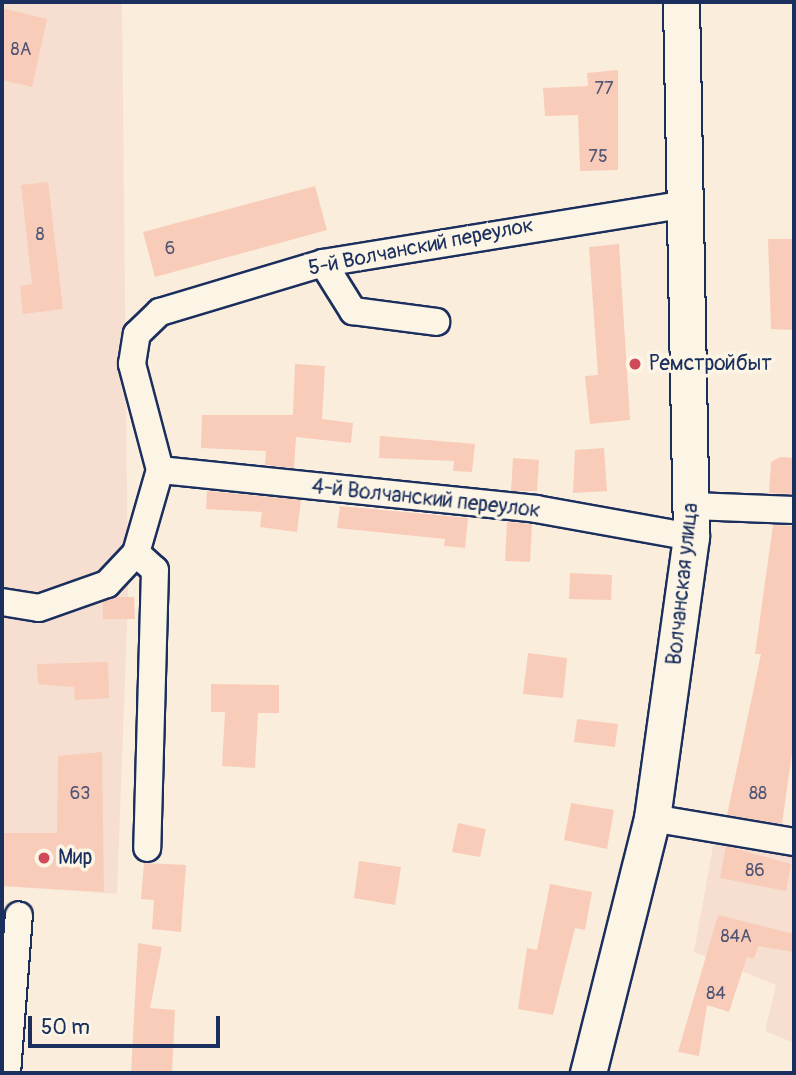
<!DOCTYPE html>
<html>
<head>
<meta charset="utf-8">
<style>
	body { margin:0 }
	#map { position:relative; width:796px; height:1075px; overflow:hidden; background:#fbeddc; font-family:Pangolin,sans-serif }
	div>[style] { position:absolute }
	.built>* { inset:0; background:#f6dfd0 }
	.building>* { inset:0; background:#f8ccb9 }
	.roads { filter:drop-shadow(2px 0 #1b2f5e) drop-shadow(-2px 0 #1b2f5e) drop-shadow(0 2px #1b2f5e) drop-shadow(0 -2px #1b2f5e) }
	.minor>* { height:26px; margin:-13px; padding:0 13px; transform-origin:13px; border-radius:13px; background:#fcf5e5 }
	.major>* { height:35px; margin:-17.5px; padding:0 17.5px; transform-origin:17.5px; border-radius:17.5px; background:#fcf5e5 }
	.dots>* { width:19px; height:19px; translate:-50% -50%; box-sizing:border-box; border:4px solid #fcf5e5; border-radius:50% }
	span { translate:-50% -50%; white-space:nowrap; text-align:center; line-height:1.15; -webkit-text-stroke:7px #fcf5e5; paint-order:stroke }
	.number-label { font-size:18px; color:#525675 }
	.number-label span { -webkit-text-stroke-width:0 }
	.street-label { font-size:21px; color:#1b2f5e }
	.poi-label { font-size:21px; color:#1b2f5e }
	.left { translate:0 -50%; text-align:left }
	.frame { position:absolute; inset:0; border:4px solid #1b2f5e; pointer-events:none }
	.scale { position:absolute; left:28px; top:1016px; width:192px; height:32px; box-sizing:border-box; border:4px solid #1b2f5e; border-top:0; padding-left:9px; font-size:21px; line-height:24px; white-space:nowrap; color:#1b2f5e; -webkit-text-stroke:5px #fcf5e5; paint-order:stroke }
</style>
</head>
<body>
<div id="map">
	<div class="built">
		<i style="clip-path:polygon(2px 2px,122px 2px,128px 598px,117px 894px,2px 886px)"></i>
		<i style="clip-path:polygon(717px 824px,794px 832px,794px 1043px,765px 1031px,776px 985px,694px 952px)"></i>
	</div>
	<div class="building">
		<i style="clip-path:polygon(2px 8px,47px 19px,32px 87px,2px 80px)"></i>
		<i style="clip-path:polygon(618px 70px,618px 170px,580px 171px,578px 115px,545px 116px,543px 88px,588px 86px,587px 73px)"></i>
		<i style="clip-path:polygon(48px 182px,63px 309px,23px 314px,20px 286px,32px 284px,21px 185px)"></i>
		<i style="clip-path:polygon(315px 186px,327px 230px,155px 277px,143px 232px)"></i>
		<i style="clip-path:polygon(768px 239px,794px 239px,794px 330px,771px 329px)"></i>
		<i style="clip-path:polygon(619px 244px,630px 420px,590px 424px,585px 376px,598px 375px,589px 247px)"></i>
		<i style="clip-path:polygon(295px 364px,325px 366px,322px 419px,353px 423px,351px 443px,296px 437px,294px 468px,265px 465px,266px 451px,201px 448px,202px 415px,293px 415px)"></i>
		<i style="clip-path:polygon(380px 436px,475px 444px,472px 472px,453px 471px,454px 461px,379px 458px)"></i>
		<i style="clip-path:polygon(604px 448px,607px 491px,573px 493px,575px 450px)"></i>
		<i style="clip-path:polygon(780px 457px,794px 458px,794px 494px,769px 493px,771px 462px)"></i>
		<i style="clip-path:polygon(513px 458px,539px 460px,537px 491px,511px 491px)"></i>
		<i style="clip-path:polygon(207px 491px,301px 500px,297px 532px,260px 527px,262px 512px,206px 509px)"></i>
		<i style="clip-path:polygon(340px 506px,468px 518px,465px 548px,444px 546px,445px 539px,337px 528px)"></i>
		<i style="clip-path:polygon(507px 522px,532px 524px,530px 562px,505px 561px)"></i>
		<i style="clip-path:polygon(773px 525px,794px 526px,794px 739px,782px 824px,727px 815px,761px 654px,755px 654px)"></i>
		<i style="clip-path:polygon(570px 573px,612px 575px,611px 600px,569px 599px)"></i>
		<i style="clip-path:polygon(115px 597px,134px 597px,135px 619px,103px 619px,103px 602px)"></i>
		<i style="clip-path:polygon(528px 653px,567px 658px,563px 698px,523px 694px)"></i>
		<i style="clip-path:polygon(108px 662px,109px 698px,75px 700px,74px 687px,38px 684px,37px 664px)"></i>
		<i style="clip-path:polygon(211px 684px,279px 685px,279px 713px,258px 713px,255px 768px,222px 766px,225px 712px,211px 712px)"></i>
		<i style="clip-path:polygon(577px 719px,618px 724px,615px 747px,574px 742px)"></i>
		<i style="clip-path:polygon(102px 752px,104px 892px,2px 886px,2px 833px,57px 833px,58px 756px)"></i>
		<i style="clip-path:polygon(571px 803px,614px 810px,607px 849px,564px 840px)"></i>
		<i style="clip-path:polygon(458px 823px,486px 829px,480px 857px,452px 852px)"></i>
		<i style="clip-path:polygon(726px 846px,791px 864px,786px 891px,720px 878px)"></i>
		<i style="clip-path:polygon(359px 861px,401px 867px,395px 905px,354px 898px)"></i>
		<i style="clip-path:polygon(144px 863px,186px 865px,181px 932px,152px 929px,154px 900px,141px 899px)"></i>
		<i style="clip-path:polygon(550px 884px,592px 892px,585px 930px,575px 928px,553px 1015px,518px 1009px,527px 948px,537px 950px)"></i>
		<i style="clip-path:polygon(718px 915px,794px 934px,794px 952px,758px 946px,754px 959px,747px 957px,729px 1012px,707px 1005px,699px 1056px,678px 1052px)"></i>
		<i style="clip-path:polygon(138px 943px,162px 947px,150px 1008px,175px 1010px,172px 1073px,131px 1073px)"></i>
	</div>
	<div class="roads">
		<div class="minor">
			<i style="left:323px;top:263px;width:57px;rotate:58deg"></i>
			<i style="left:353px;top:311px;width:84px;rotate:7.5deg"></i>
			<i style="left:160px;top:470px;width:378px;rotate:5.9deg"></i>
			<i style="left:536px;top:509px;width:158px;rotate:10.2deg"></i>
			<i style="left:693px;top:506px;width:101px;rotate:2.3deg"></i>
			<i style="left:136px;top:553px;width:25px;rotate:42deg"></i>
			<i style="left:155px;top:570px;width:278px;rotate:91.6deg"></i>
			<i style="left:2px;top:602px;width:37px;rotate:9deg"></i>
			<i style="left:39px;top:608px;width:72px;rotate:-19.4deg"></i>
			<i style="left:107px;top:584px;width:42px;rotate:-46.9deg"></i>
			<i style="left:136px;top:553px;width:86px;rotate:-73.9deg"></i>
			<i style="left:160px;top:470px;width:110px;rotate:-104.8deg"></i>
			<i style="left:132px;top:364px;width:30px;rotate:-81deg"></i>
			<i style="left:137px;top:334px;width:32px;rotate:-44deg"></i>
			<i style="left:160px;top:312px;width:170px;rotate:-16.7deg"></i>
			<i style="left:323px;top:263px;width:369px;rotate:-9.2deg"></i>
			<i style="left:652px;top:818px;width:144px;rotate:9.6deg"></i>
			<i style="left:7px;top:1073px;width:158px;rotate:-85.7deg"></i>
		</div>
		<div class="major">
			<i style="left:588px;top:1073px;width:263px;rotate:-75.9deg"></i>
			<i style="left:652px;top:818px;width:284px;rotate:-82.1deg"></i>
			<i style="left:691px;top:537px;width:535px;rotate:-91.07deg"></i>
		</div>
	</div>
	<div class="dots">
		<i style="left:635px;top:364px;background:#d1495b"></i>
		<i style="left:44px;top:858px;background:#d1495b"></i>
	</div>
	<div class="number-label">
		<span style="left:21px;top:50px">8А</span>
		<span style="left:604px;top:89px">77</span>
		<span style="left:598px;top:157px">75</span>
		<span style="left:40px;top:235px">8</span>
		<span style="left:170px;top:249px">6</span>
		<span style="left:80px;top:794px">63</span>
		<span style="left:758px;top:794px">88</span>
		<span style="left:755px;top:871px">86</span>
		<span style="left:736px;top:937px">84А</span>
		<span style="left:716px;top:994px">84</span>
	</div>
	<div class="street-label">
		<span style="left:421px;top:247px;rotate:-11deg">5-й Волчанский переулок</span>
		<span style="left:426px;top:499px;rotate:6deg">4-й Волчанский переулок</span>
		<span style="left:683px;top:584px;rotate:-84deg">Волчанская улица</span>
	</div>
	<div class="poi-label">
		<span class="left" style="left:649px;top:364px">Ремстройбыт</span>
		<span class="left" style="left:58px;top:858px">Мир</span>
	</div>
	<div class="frame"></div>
	<div class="scale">50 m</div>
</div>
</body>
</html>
